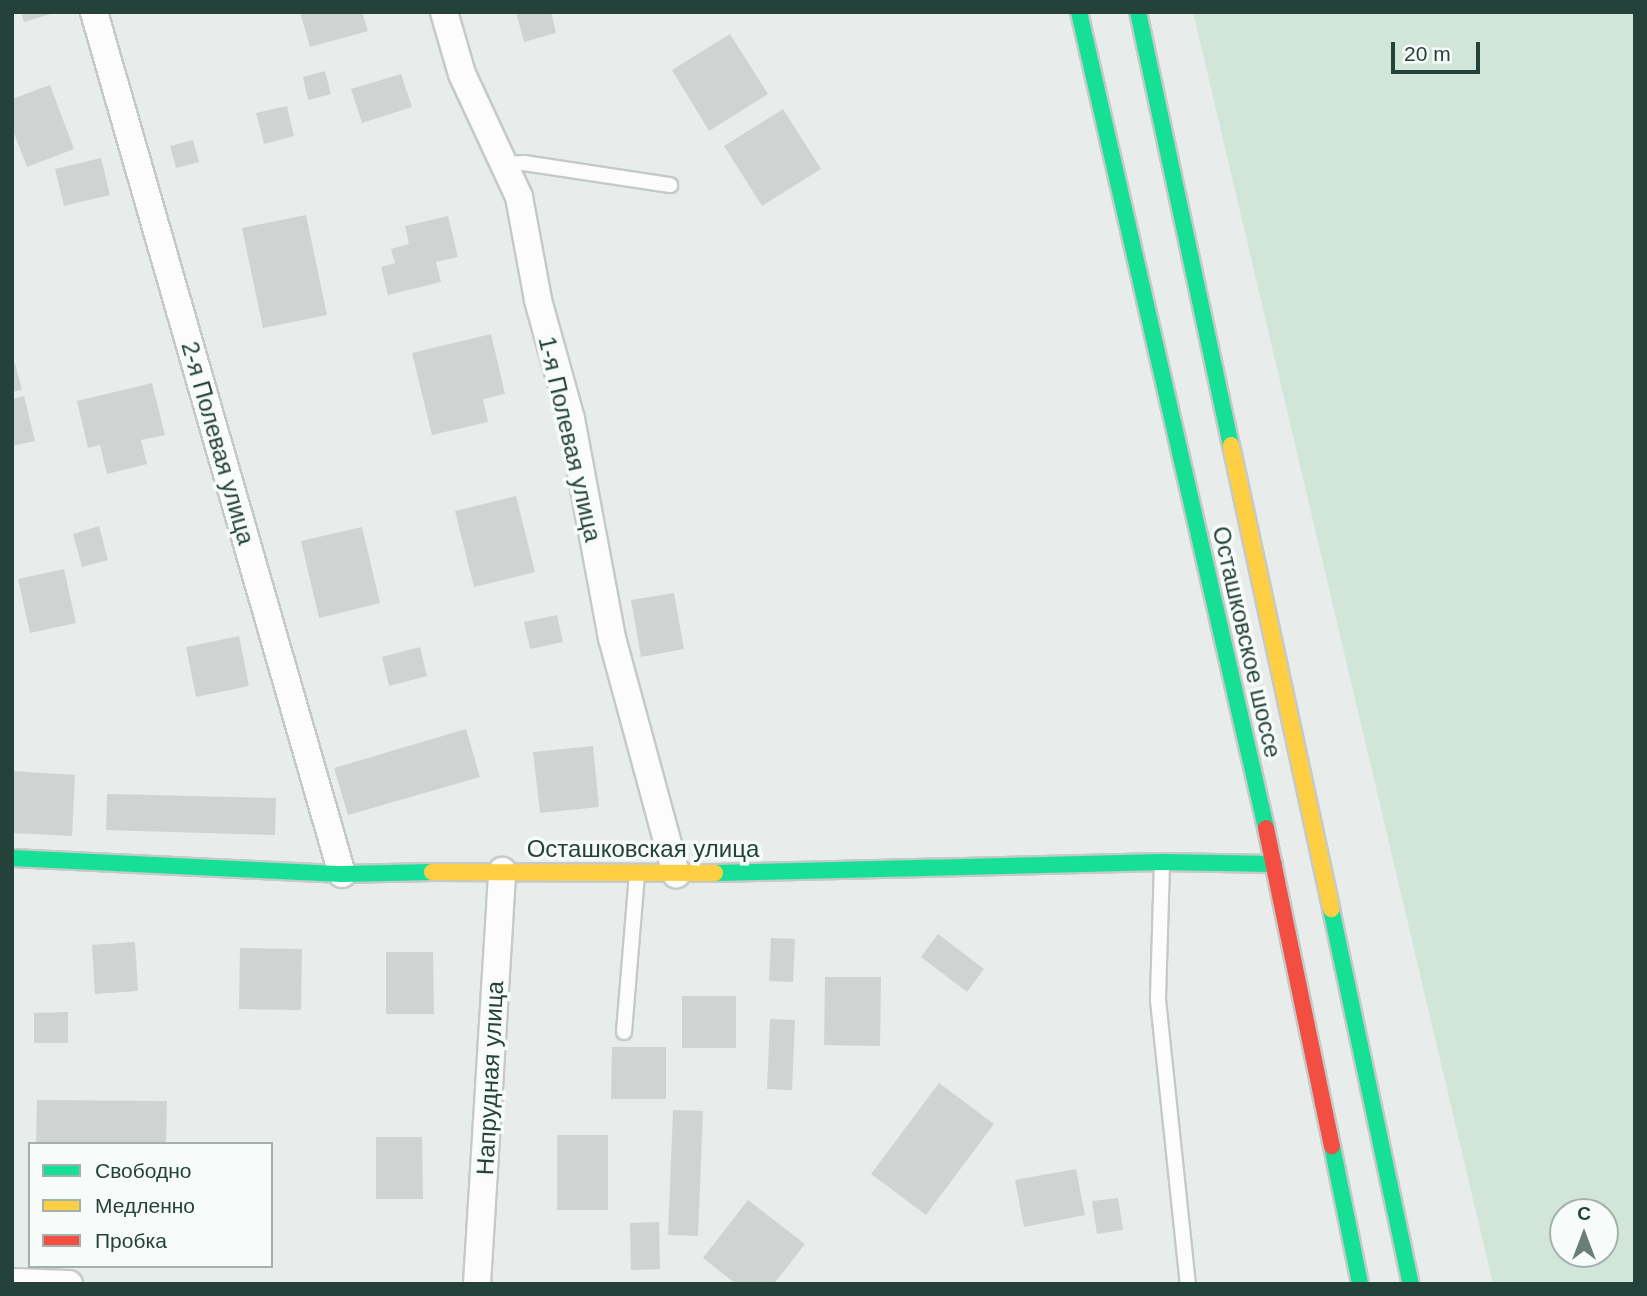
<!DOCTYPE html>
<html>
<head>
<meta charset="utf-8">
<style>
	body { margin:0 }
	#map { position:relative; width:1647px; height:1296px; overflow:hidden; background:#e8edeb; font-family:Arial,sans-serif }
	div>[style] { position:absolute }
	.green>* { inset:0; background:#d1e6d8 }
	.building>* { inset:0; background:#cfd4d2 }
	.roads { filter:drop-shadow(2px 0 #c5cac8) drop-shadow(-2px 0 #c5cac8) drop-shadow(0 2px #c5cac8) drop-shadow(0 -2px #c5cac8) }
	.lane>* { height:14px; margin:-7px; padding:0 7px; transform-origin:7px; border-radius:7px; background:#fcfcfc }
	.street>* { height:26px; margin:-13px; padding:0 13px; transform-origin:13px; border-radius:13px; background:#fcfcfc }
	.fast>* { height:16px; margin:-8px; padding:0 8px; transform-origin:8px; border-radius:8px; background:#16e098 }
	.slow>* { height:16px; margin:-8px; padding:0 8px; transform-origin:8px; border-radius:8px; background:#ffcf43 }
	.jam>* { height:16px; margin:-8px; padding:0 8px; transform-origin:8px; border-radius:8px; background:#f24e42 }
	span { translate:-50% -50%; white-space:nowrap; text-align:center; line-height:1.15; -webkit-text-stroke:7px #f7fbf9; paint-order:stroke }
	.street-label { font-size:24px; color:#24423a }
	.frame { position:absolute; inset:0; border:14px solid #24423a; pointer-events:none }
	.legend { position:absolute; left:28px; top:1142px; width:245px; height:126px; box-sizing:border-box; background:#f7fbf9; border:2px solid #a3b1ad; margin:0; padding:9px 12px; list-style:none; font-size:21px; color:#24423a }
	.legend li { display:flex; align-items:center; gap:14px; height:35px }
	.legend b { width:35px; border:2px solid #a3b1ad }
	.north { position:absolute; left:1549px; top:1198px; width:70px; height:70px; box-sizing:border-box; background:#f7fbf9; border:2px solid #a3b1ad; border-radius:50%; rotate:0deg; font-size:19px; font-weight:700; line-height:28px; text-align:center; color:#24423a }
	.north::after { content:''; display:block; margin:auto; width:24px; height:32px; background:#697e78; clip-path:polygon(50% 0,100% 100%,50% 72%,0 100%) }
	.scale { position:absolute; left:1391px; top:42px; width:89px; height:32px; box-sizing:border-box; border:4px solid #24423a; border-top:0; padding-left:9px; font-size:21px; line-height:24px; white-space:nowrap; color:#24423a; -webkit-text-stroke:5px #f7fbf9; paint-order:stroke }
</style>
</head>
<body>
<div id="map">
	<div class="green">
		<i style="clip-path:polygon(evenodd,1193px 12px,1635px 12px,1635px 1284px,1493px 1284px,1193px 12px,1563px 1212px,1605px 1212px,1605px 1254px,1563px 1254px,1563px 1212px)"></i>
	</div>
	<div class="building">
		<i style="clip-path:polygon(21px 12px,54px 12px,54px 13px,24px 22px)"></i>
		<i style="clip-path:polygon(300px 12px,362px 12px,368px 31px,310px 47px)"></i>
		<i style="clip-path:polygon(516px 12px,551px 12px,556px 33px,524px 42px)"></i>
		<i style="clip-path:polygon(730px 34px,768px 94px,709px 131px,672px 70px)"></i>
		<i style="clip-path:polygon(325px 71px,331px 94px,308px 100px,303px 77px)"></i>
		<i style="clip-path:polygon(401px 74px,412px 107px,362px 123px,351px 89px)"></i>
		<i style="clip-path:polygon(50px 85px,74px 149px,27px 167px,12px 128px,12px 99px)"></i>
		<i style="clip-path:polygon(287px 106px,294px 136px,264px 144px,256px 113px)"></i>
		<i style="clip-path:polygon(783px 109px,821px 169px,762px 206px,724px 146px)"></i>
		<i style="clip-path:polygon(193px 140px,199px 162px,176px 168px,170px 146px)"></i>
		<i style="clip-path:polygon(101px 158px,110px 195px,64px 206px,55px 169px)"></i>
		<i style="clip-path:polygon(306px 215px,327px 315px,263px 328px,242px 228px)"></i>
		<i style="clip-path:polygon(448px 216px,458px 257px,436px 262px,441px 282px,388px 295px,381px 267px,395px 263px,391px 249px,409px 244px,405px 226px)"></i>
		<i style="clip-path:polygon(491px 334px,505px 394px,483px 399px,488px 422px,432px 435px,412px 353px)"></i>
		<i style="clip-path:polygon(15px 363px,22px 390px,12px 392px,12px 364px)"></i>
		<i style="clip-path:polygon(152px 383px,165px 435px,141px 440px,147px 464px,107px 474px,100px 445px,88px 448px,77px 401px)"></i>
		<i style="clip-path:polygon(24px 396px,35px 441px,12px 446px,12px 399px)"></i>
		<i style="clip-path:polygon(516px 496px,535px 572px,474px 587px,455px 511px)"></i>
		<i style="clip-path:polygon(99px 526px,108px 560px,82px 567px,73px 534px)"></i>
		<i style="clip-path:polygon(362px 527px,380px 603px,319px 618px,301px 541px)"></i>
		<i style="clip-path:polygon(64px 569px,76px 623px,30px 633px,18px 579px)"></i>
		<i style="clip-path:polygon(674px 593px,684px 649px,641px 657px,631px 600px)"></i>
		<i style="clip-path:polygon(557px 615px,563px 642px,530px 649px,524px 622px)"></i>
		<i style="clip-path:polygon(239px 636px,249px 686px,196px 697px,186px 647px)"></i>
		<i style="clip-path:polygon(420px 647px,427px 676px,389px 686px,382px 657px)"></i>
		<i style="clip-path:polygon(466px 729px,480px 777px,348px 815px,334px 768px)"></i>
		<i style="clip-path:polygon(593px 746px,599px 807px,540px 813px,533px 752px)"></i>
		<i style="clip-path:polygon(12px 771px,75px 775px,72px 836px,12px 833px)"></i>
		<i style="clip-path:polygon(107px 794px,276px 798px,275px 835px,106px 830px)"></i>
		<i style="clip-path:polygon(938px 934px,984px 969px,967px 992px,921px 957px)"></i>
		<i style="clip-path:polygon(771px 938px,795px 939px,793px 982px,769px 981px)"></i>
		<i style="clip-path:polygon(135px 942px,138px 991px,95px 994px,92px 945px)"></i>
		<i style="clip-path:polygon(240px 948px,302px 949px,301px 1010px,239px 1009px)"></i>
		<i style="clip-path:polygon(386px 952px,433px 952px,434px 1014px,386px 1014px)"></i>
		<i style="clip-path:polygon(825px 977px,881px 977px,880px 1046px,824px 1045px)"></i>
		<i style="clip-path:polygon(682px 996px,736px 996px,736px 1048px,682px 1048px)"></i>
		<i style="clip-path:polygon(68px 1012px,68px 1043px,34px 1043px,34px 1013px)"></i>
		<i style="clip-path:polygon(770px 1019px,795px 1020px,792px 1090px,767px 1089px)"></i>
		<i style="clip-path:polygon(612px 1047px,666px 1047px,666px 1099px,611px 1099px)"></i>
		<i style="clip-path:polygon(939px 1083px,994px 1124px,926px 1215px,871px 1174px)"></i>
		<i style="clip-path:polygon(37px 1100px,167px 1101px,166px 1144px,36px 1144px)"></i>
		<i style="clip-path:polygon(673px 1110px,703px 1111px,698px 1236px,668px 1235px)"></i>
		<i style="clip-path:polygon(557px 1135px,608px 1135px,608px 1210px,557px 1210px)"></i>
		<i style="clip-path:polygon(376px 1137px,422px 1137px,423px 1199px,376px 1199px)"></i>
		<i style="clip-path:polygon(1076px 1169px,1085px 1215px,1024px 1227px,1015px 1180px)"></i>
		<i style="clip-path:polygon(1118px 1198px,1123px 1230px,1097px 1234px,1092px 1201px)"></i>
		<i style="clip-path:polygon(748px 1200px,805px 1244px,774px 1284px,736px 1284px,703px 1258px)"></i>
		<i style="clip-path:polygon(659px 1222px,660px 1269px,631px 1270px,630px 1223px)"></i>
	</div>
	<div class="roads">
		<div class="lane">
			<i style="left:504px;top:164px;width:20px;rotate:-3deg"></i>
			<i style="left:524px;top:163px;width:148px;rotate:8.6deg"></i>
			<i style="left:1162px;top:863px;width:137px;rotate:91.7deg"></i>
			<i style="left:1158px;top:1000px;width:286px;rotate:84deg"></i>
			<i style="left:624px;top:1032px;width:158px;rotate:-85.3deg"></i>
		</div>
		<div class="street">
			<i style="left:94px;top:12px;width:897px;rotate:73.95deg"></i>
			<i style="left:444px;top:12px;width:65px;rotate:73.8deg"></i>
			<i style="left:462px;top:74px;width:136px;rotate:65.1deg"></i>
			<i style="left:519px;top:197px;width:105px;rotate:79.5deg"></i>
			<i style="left:538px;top:300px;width:123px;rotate:74.5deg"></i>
			<i style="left:571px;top:419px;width:223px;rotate:79.4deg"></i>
			<i style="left:612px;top:638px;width:245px;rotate:74.8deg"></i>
			<i style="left:12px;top:1282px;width:57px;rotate:2deg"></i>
			<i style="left:477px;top:1284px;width:414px;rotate:-86.5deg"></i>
		</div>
		<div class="fast">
			<i style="left:1079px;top:12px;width:837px;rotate:77.09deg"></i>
			<i style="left:1138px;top:12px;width:443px;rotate:77.9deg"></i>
			<i style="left:12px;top:858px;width:330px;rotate:2.8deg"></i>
			<i style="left:342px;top:874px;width:90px;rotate:-1.3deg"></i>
			<i style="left:715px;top:873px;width:447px;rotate:-1.4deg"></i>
			<i style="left:1162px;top:862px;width:112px;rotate:1deg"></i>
			<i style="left:1331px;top:909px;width:383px;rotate:78deg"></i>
			<i style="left:1332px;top:1146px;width:141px;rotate:78.5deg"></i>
		</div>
		<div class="slow">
			<i style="left:1231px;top:445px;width:475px;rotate:77.8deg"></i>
			<i style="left:432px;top:872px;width:283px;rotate:0.2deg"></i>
		</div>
		<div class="jam">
			<i style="left:1266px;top:828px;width:325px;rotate:78.3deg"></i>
		</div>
	</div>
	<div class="street-label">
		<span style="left:570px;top:439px;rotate:77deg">1-я Полевая улица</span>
		<span style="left:218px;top:443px;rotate:74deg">2-я Полевая улица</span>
		<span style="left:1247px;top:642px;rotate:77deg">Осташковское шоссе</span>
		<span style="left:643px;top:849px">Осташковская улица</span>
		<span style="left:490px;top:1078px;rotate:-87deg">Напрудная улица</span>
	</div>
	<div class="frame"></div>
	<ul class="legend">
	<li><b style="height:9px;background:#16e098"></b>Свободно</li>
	<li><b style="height:9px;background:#ffcf43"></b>Медленно</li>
	<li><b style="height:9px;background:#f24e42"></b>Пробка</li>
	</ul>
	<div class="north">С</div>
	<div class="scale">20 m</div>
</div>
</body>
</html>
